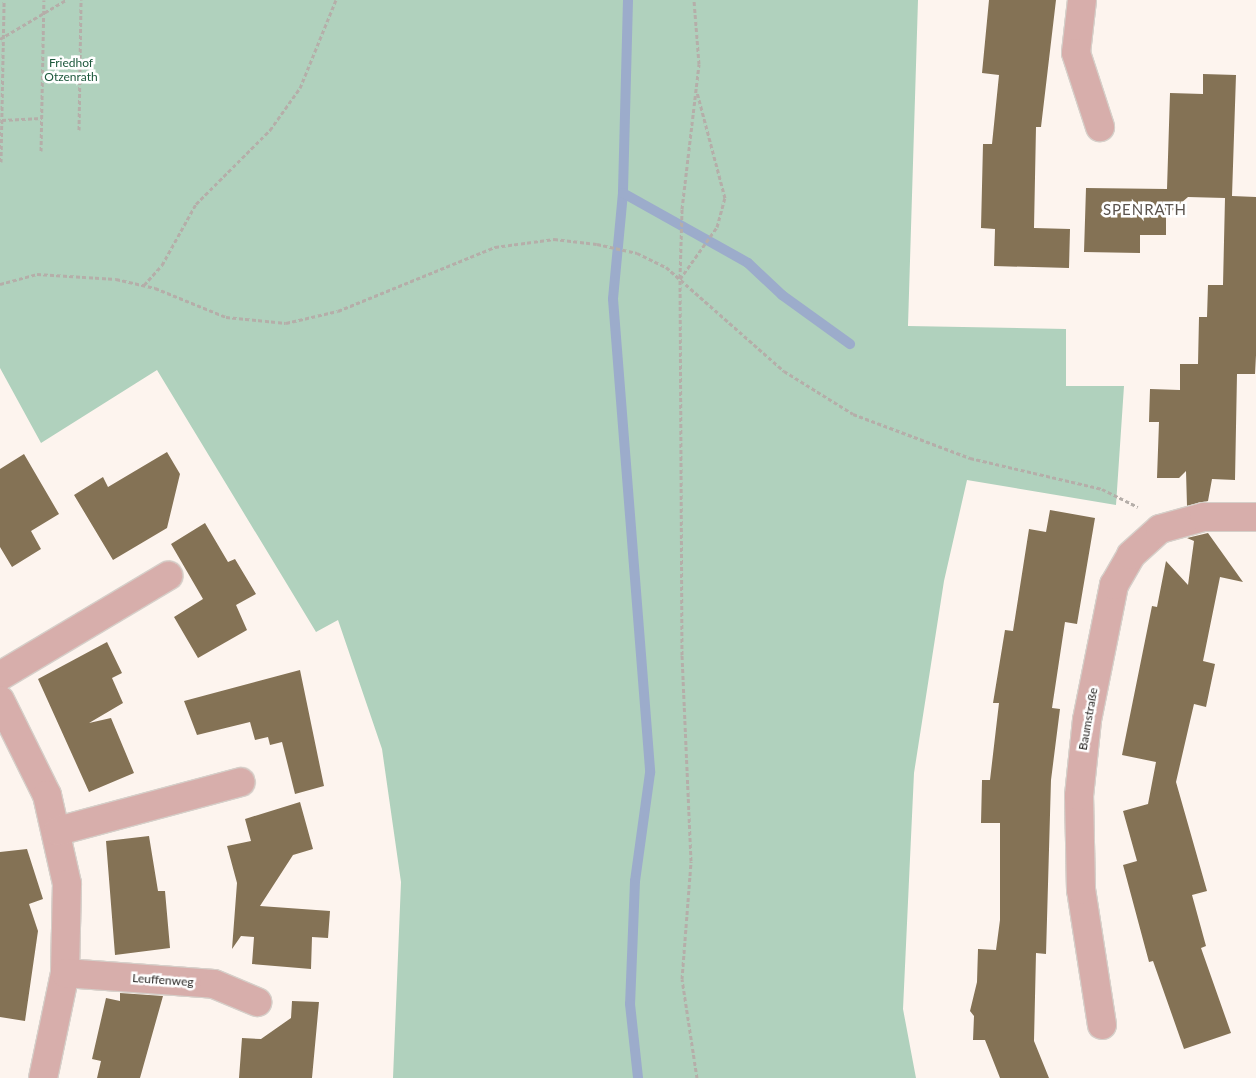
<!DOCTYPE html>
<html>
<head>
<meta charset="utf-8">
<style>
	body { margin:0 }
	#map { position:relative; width:1256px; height:1078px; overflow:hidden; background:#fdf4ee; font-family:Lato,sans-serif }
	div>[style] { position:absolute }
	.green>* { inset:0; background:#b0d1bd }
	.stream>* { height:10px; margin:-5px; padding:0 5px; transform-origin:5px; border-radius:5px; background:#9caccb }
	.building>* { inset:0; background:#847255 }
	.path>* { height:3px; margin-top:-1.5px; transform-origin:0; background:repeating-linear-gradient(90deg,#b5aea9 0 4px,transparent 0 6.5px) }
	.roads { filter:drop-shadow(1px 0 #d6cfc9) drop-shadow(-1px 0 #d6cfc9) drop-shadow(0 1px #d6cfc9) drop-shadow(0 -1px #d6cfc9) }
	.street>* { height:28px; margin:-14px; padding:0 14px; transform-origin:14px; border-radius:14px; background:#d7aeab }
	span { translate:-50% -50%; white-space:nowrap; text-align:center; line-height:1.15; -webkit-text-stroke:5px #fff; paint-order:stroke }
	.park-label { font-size:12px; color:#1d583c }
	.street-label { font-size:12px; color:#272422 }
	.quarter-label { font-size:15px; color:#5b544e; letter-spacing:1px }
</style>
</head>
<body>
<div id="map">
	<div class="green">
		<i style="clip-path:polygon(0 0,918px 0,908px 326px,1066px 329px,1066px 386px,1124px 386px,1116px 505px,967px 480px,944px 581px,914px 773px,903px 1009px,916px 1078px,393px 1078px,401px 882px,382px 749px,338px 620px,316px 632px,157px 370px,41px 443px,0 368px)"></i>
	</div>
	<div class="stream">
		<i style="left:628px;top:0;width:193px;rotate:91.5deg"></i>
		<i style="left:623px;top:193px;width:106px;rotate:95.4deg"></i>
		<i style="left:613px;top:299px;width:475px;rotate:85.5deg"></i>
		<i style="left:650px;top:773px;width:109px;rotate:97.9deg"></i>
		<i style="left:635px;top:881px;width:123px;rotate:92.3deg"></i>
		<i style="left:630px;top:1004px;width:74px;rotate:83.8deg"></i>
		<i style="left:623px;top:193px;width:143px;rotate:29.2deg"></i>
		<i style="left:748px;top:263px;width:47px;rotate:43.3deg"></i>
		<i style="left:782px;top:295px;width:84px;rotate:35.8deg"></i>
	</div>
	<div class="building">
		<i style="clip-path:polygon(989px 0,1056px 0,1041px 127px,1036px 127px,1034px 228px,1070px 229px,1069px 268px,994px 266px,995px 229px,981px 228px,983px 144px,992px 144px,999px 75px,982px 73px)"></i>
		<i style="clip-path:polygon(1203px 74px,1236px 75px,1232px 196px,1256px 197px,1256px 355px,1255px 374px,1237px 374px,1235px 480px,1212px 479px,1208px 501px,1187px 506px,1186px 471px,1179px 478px,1157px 478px,1159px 422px,1149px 422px,1150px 389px,1180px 390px,1180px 364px,1198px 364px,1199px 317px,1207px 317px,1208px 285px,1223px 285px,1225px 198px,1188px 197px,1166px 216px,1166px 235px,1140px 235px,1140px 253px,1084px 252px,1086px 188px,1167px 189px,1170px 93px,1203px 94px)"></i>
		<i style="clip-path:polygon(167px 452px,180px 474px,167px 528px,113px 560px,74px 495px,103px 477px,108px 487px)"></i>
		<i style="clip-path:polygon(24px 454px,59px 514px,31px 531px,41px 549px,12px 567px,0 547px,0 469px)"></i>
		<i style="clip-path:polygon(1050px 510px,1095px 518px,1077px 624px,1065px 622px,1052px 708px,1060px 709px,1051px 780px,1046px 954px,1036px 953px,1034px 1041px,1049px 1078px,1000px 1078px,985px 1040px,973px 1040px,974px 1016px,970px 1011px,977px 982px,978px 949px,996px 950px,1000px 920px,1000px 823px,981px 823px,982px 780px,990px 780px,999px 703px,993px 703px,1005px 630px,1013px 631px,1029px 529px,1046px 532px)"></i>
		<i style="clip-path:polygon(205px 523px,228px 562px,235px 559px,256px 594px,236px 605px,247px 630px,198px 658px,174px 617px,203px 599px,171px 544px)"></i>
		<i style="clip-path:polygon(1208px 533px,1243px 582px,1220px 577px,1203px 661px,1215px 664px,1206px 707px,1194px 704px,1176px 782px,1207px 891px,1192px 895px,1206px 946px,1201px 948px,1231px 1033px,1184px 1049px,1153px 961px,1149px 962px,1123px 865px,1137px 861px,1123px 811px,1148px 804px,1156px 762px,1122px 755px,1152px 606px,1157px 607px,1166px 561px,1188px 585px,1194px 541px,1187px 538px)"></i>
		<i style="clip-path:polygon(107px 642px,122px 673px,112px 678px,123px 703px,89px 723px,111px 718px,134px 773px,89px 792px,38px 679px)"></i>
		<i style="clip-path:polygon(300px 670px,324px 786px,295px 794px,282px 742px,270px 745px,268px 737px,255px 740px,250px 722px,197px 735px,184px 701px)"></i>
		<i style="clip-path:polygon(300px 802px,313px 849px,293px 855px,260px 906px,330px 911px,328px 938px,312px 937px,311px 969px,252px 964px,254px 937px,241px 936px,232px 949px,237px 883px,227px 846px,251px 841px,245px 819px)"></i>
		<i style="clip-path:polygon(149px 836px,158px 891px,165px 891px,170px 948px,115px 955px,106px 841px)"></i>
		<i style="clip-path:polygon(27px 849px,43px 899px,29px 904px,38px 931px,25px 1021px,0 1017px,0 852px)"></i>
		<i style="clip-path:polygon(120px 993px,163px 996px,140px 1078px,97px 1078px,101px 1061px,92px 1059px,106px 998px,120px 1001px)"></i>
		<i style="clip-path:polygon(292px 1001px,319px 1002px,312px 1078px,239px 1078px,242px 1038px,261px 1039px,291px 1018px)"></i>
	</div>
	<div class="path">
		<i style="left:0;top:39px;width:77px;rotate:-30.6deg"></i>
		<i style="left:2px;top:120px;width:40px;rotate:-2.9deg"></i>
		<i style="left:79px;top:130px;width:130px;rotate:-89.1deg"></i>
		<i style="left:41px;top:151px;width:151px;rotate:-88.9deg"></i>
		<i style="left:1px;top:162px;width:162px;rotate:-88.9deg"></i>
		<i style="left:680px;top:278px;width:69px;rotate:-88.3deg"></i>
		<i style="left:682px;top:209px;width:146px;rotate:-83.3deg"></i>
		<i style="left:699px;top:64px;width:64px;rotate:-94.5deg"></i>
		<i style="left:0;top:284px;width:38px;rotate:-15deg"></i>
		<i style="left:37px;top:274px;width:79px;rotate:3.6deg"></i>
		<i style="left:116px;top:279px;width:40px;rotate:13deg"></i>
		<i style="left:155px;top:288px;width:77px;rotate:22.2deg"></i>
		<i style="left:226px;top:317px;width:60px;rotate:5.7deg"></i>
		<i style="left:286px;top:323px;width:53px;rotate:-13deg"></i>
		<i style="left:338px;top:311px;width:170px;rotate:-22.2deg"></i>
		<i style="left:495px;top:247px;width:60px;rotate:-7.7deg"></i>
		<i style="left:554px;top:239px;width:43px;rotate:6.6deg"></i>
		<i style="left:597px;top:244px;width:41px;rotate:12.7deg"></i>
		<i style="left:637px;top:253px;width:32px;rotate:26deg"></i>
		<i style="left:666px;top:267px;width:157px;rotate:41.4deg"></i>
		<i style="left:784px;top:371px;width:81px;rotate:31.9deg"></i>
		<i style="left:853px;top:414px;width:125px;rotate:20.6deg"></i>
		<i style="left:970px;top:458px;width:136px;rotate:13.2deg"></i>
		<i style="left:1102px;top:489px;width:40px;rotate:26.6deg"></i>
		<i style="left:144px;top:285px;width:27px;rotate:-48deg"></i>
		<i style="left:162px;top:265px;width:70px;rotate:-60.9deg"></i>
		<i style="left:196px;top:204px;width:105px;rotate:-45deg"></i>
		<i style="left:270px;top:130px;width:52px;rotate:-54.5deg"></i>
		<i style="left:300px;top:88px;width:95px;rotate:-67.8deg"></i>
		<i style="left:697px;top:1078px;width:100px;rotate:-98.6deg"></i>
		<i style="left:682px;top:979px;width:118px;rotate:-85.6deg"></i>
		<i style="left:691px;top:861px;width:206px;rotate:-92.5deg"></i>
		<i style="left:682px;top:655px;width:376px;rotate:-90.3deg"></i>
		<i style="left:680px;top:279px;width:64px;rotate:-54.6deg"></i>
		<i style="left:717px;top:227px;width:30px;rotate:-75deg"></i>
		<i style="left:725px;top:198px;width:110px;rotate:-104.8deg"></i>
	</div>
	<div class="roads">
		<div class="street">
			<i style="left:1082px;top:0;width:53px;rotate:96.5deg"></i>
			<i style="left:1076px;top:53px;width:78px;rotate:72deg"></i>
			<i style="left:0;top:676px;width:196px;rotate:-30.8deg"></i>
			<i style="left:0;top:700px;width:106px;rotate:63.7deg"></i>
			<i style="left:47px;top:795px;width:91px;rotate:77.3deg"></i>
			<i style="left:67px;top:884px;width:89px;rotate:91.3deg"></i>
			<i style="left:65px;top:973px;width:107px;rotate:101.8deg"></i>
			<i style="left:58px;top:831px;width:189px;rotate:-15deg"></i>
			<i style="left:65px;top:973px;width:149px;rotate:4.2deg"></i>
			<i style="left:214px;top:984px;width:47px;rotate:22.7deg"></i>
			<i style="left:1102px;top:1025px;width:137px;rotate:-98.8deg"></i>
			<i style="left:1081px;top:890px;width:94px;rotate:-91.2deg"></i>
			<i style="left:1079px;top:796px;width:76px;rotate:-84deg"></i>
			<i style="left:1087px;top:720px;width:138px;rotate:-78.7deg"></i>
			<i style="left:1114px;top:585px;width:34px;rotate:-60deg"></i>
			<i style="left:1131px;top:555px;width:39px;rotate:-42deg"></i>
			<i style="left:1160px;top:529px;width:46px;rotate:-15.3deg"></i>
			<i style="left:1204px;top:517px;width:52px"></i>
		</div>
	</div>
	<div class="park-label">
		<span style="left:71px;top:70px">Friedhof<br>Otzenrath</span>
	</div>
	<div class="street-label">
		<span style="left:1088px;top:719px;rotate:-80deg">Baumstraße</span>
		<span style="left:163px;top:980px;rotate:4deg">Leuffenweg</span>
	</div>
	<div class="quarter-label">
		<span style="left:1145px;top:210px">SPENRATH</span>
	</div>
</div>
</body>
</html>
